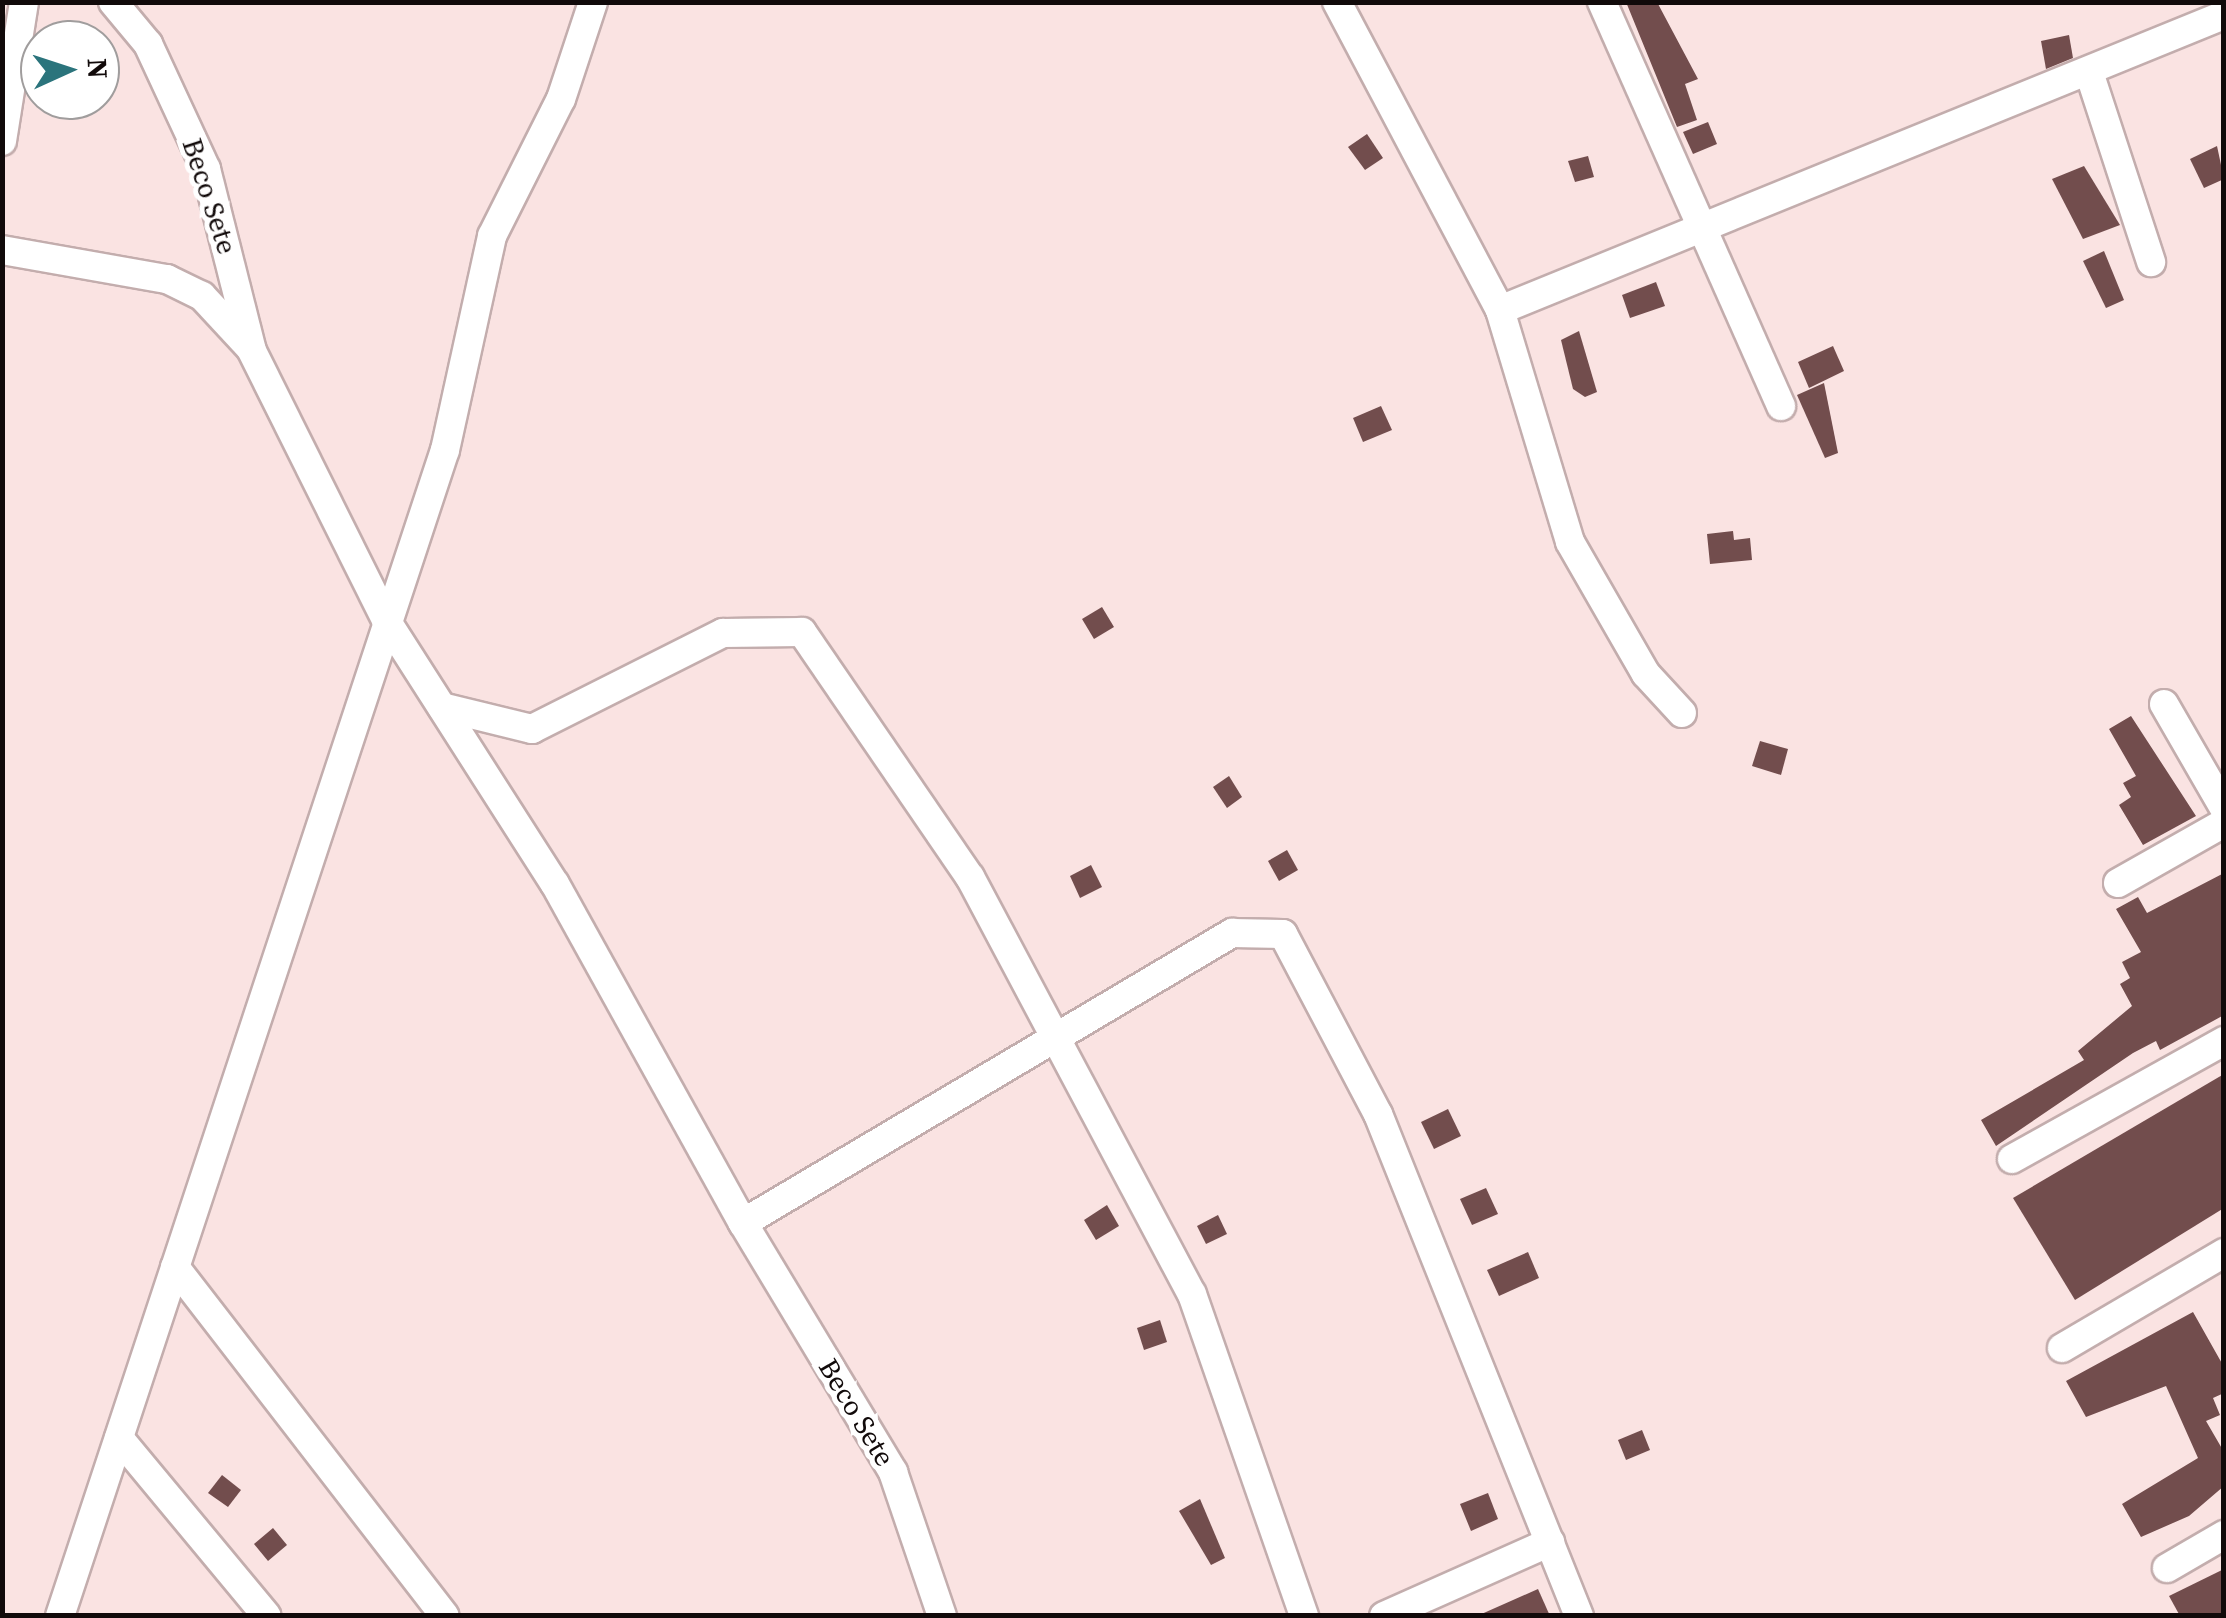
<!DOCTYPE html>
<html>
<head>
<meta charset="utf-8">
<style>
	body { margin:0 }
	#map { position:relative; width:2226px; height:1618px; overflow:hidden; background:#fae3e2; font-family:"Source Serif 4",serif }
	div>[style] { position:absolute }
	.building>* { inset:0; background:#724d4d }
	.roads { filter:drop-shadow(2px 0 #c3adad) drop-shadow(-2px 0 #c3adad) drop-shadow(0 2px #c3adad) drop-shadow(0 -2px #c3adad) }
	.minor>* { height:28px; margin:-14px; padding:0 14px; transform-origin:14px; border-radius:14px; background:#fff }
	span { translate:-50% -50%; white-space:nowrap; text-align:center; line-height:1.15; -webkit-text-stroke:10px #fff; paint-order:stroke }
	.street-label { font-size:28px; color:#110a0a }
	.frame { position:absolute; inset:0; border:5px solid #110a0a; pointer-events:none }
	.north { position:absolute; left:20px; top:20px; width:100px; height:100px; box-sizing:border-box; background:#fff; border:2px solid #a09d9d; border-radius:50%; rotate:87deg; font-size:28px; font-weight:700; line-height:40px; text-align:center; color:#110a0a }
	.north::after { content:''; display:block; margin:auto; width:35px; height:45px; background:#2b747c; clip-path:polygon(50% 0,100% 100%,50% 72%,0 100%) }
</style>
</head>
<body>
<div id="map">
	<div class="building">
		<i style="clip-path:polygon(1626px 2px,1657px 2px,1698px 79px,1685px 84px,1697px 120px,1677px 127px)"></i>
		<i style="clip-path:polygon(2069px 35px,2073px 58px,2046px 69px,2041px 41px)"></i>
		<i style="clip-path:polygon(1708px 122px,1717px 144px,1693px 154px,1683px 132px)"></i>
		<i style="clip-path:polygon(1367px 134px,1383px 158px,1365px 170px,1348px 147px)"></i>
		<i style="clip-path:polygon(2217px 146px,2224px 179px,2204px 188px,2190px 159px)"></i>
		<i style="clip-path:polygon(1588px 156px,1594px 177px,1575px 182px,1568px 161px)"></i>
		<i style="clip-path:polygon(2084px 166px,2120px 225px,2083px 239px,2052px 179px)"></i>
		<i style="clip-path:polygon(2104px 251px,2124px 300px,2106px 308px,2083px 261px)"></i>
		<i style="clip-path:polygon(1656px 282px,1665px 306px,1630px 318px,1622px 295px)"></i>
		<i style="clip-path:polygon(1579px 331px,1597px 392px,1585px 397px,1573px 389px,1561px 340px)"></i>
		<i style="clip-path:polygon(1833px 346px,1844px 371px,1809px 388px,1798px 362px)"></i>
		<i style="clip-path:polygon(1824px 383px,1838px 453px,1825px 458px,1797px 395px)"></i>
		<i style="clip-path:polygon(1381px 406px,1392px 430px,1363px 442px,1353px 418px)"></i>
		<i style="clip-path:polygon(1733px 531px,1734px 540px,1750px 538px,1752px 560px,1710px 564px,1707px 534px)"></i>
		<i style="clip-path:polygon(1102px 607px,1114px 627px,1094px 639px,1082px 619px)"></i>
		<i style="clip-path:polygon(2131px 716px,2196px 816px,2143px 845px,2119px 805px,2131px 797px,2123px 783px,2136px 776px,2109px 729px)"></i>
		<i style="clip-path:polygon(1760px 741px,1788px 749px,1781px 775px,1752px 766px)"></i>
		<i style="clip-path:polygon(1229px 776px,1242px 797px,1227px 808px,1213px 787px)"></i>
		<i style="clip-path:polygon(1287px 850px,1298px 870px,1279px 881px,1268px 861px)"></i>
		<i style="clip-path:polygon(1091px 865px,1102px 887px,1080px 898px,1070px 876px)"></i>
		<i style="clip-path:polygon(2224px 873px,2224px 1015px,2160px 1050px,2156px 1041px,2133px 1053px,1996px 1146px,1981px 1120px,2084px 1060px,2078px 1051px,2132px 1006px,2120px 984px,2130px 978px,2122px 962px,2141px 952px,2116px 909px,2138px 897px,2147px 913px)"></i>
		<i style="clip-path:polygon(2224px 1074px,2224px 1208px,2075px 1300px,2013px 1198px)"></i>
		<i style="clip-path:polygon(1448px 1109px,1461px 1136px,1434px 1149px,1421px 1122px)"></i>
		<i style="clip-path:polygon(1486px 1188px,1498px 1214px,1472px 1225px,1460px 1199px)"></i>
		<i style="clip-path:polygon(1107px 1205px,1119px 1226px,1096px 1240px,1084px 1220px)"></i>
		<i style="clip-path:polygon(1218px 1215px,1227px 1234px,1206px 1244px,1197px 1226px)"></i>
		<i style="clip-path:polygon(1528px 1252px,1539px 1278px,1499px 1296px,1487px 1270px)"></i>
		<i style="clip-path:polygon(2193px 1312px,2224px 1367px,2224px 1393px,2213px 1398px,2220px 1415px,2206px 1421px,2224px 1452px,2224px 1486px,2189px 1516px,2141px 1537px,2122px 1504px,2198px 1458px,2166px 1386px,2086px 1417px,2066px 1381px)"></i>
		<i style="clip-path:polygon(1160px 1320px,1167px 1342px,1144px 1350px,1137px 1328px)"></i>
		<i style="clip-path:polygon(1642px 1430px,1650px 1450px,1626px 1460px,1618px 1440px)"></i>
		<i style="clip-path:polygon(222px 1475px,241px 1490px,228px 1507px,208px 1493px)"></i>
		<i style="clip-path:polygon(1488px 1493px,1498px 1519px,1471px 1531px,1460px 1504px)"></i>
		<i style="clip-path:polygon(1200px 1499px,1225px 1558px,1211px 1565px,1179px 1511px)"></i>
		<i style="clip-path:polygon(273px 1528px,287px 1545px,268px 1561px,254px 1544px)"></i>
		<i style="clip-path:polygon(2224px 1569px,2224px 1616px,2180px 1616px,2169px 1596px)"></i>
		<i style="clip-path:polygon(1538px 1589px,1550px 1616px,1477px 1616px)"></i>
	</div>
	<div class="roads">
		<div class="minor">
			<i style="left:113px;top:2px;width:55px;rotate:50.2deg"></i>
			<i style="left:148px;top:44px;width:138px;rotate:65.1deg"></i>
			<i style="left:206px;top:169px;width:184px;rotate:75.8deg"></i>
			<i style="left:1337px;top:2px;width:348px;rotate:62.1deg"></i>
			<i style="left:1500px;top:310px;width:242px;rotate:73.2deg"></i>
			<i style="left:1570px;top:542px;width:152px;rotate:60.1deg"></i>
			<i style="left:1646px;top:674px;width:53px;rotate:47.3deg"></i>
			<i style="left:1602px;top:2px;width:442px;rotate:66.1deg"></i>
			<i style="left:2090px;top:75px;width:197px;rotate:71.9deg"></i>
			<i style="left:2px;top:141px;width:141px;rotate:-81deg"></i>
			<i style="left:2px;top:250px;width:168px;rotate:10deg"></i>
			<i style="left:167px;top:279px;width:39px;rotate:26deg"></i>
			<i style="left:202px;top:296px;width:72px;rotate:47.2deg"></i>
			<i style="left:251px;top:349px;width:303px;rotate:63.5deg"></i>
			<i style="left:386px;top:620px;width:313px;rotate:57.4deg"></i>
			<i style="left:555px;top:884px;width:388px;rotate:61deg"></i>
			<i style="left:743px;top:1223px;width:569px;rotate:-30.67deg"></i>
			<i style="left:1232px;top:933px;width:51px;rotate:1.1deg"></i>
			<i style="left:1283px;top:934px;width:204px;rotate:62.2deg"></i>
			<i style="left:1378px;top:1114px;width:541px;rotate:68.18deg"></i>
			<i style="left:1500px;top:310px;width:782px;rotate:-22.17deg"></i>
			<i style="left:2164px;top:704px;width:120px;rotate:60deg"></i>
			<i style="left:442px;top:707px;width:93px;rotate:13.7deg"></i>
			<i style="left:532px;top:729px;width:214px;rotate:-26.7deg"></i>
			<i style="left:723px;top:633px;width:79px;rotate:-0.7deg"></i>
			<i style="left:802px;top:632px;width:297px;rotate:55.6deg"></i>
			<i style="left:970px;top:877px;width:472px;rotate:62deg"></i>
			<i style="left:1192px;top:1294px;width:341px;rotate:70.8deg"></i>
			<i style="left:2118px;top:883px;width:122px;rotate:-29.5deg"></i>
			<i style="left:2012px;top:1159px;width:243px;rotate:-29.1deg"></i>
			<i style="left:743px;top:1223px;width:291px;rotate:58.9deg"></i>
			<i style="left:893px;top:1472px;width:152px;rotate:71.2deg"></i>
			<i style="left:175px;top:1267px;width:441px;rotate:52.3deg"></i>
			<i style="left:2062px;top:1348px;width:188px;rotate:-30.4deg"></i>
			<i style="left:119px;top:1438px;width:231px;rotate:50.3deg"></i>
			<i style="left:2167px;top:1568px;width:66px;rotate:-30.1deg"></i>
			<i style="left:60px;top:1616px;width:1228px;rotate:-71.73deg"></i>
			<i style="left:445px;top:450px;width:219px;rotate:-77.6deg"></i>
			<i style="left:492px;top:236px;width:153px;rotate:-63.3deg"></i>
			<i style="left:561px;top:99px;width:102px;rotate:-71.7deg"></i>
			<i style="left:1384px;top:1616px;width:182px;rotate:-24deg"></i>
		</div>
	</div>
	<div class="street-label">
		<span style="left:210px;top:196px;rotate:72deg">Beco Sete</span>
		<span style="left:857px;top:1412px;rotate:59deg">Beco Sete</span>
	</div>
	<div class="frame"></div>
	<div class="north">N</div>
</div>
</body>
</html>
